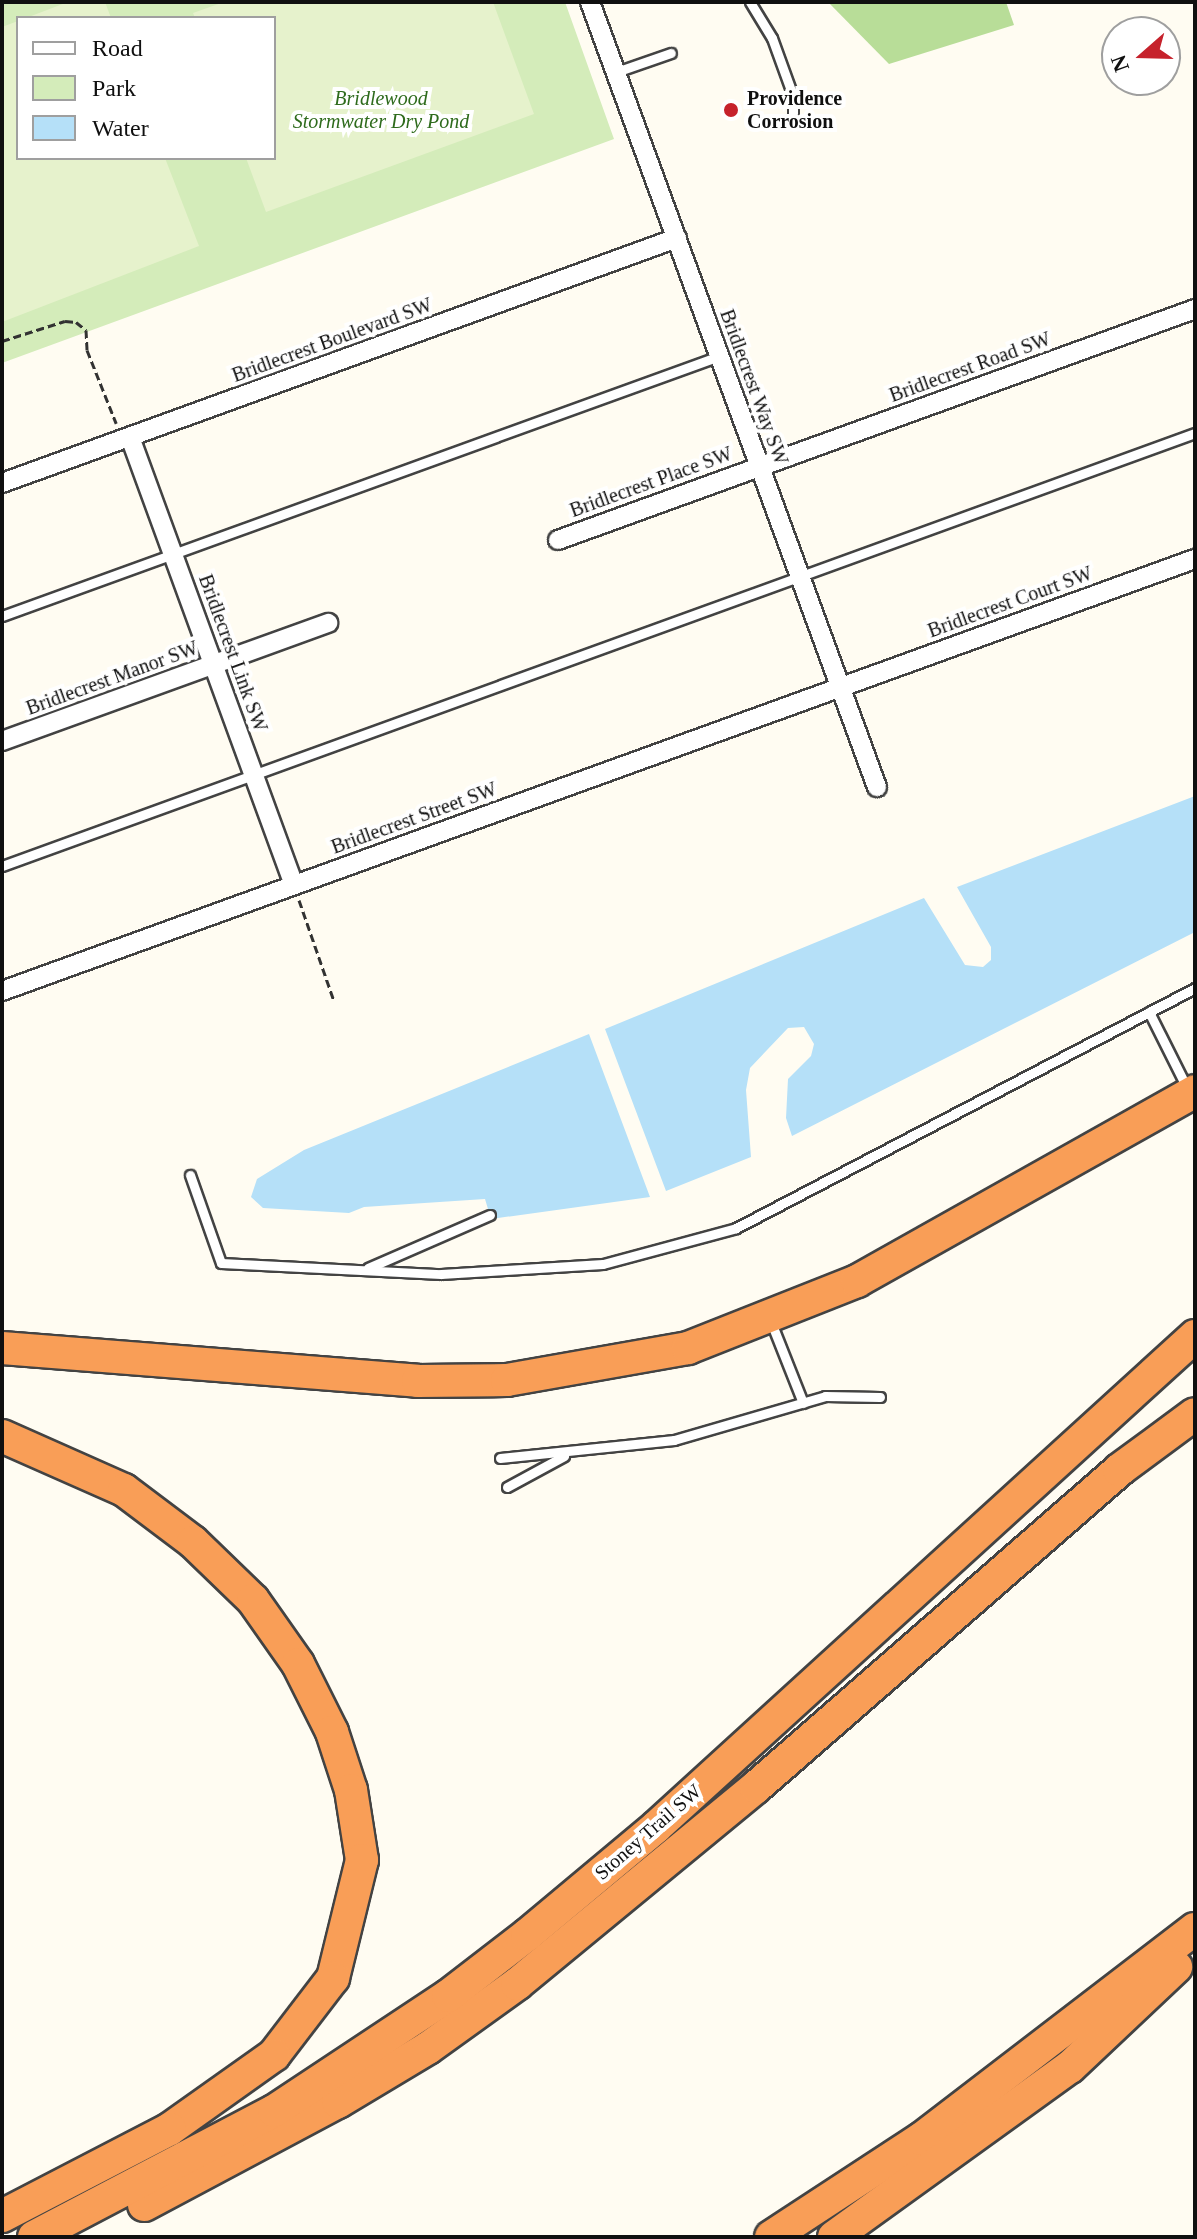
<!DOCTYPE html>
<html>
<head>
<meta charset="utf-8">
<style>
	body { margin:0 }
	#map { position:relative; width:1197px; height:2239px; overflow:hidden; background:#fffcf2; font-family:Georgia,serif }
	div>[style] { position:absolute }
	.green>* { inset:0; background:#d4ecba }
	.forest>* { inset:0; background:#b8dd98 }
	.pitch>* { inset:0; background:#e6f2cc }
	.water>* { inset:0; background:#b5e0f8 }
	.path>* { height:3px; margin-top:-1.5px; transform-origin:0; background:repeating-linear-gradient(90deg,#323232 0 8px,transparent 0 12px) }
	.roads { filter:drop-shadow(2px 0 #434343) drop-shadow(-2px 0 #434343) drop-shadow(0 2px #434343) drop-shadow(0 -2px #434343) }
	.service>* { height:9px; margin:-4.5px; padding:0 4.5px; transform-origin:4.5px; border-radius:4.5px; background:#fff }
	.minor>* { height:18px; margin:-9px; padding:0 9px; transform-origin:9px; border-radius:9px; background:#fff }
	.motorway>* { height:32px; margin:-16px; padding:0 16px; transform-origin:16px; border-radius:16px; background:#f99e57 }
	.dots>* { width:22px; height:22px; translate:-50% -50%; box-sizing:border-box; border:4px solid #fff; border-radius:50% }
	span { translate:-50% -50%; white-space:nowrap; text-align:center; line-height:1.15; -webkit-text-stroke:8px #fff; paint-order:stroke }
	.park-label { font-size:20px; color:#2e6b1c; font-style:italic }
	.poi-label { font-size:20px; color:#101010; font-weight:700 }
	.left { translate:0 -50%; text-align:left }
	.street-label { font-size:20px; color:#101010 }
	.frame { position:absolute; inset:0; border:4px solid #101010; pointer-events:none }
	.legend { position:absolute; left:16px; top:16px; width:260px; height:144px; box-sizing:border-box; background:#fff; border:2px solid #9f9f9f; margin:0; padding:10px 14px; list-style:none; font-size:24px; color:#101010 }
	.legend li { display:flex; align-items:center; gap:16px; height:40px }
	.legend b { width:40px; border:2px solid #9f9f9f }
	.north { position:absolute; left:1101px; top:16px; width:80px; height:80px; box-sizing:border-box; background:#fff; border:2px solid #9f9f9f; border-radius:50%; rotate:250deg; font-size:22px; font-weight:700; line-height:32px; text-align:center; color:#101010 }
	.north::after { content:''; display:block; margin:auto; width:28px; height:36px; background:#c6222c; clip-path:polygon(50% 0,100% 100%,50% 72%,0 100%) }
</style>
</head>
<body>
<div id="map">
	<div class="green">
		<i style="clip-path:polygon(evenodd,2px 2px,565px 2px,614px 139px,2px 363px,2px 2px,18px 18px,274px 18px,274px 158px,18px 158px,18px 18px)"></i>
	</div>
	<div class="forest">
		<i style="clip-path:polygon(828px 2px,1006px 2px,1014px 25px,889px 64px)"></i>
	</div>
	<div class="pitch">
		<i style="clip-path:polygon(68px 2px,105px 2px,111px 18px,26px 18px)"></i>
		<i style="clip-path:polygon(224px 2px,493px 2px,534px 114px,266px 212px,246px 158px,274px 158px,274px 18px,195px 18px,193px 13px)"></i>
		<i style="clip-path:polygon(18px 21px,18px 158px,165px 158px,199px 246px,2px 322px,2px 27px)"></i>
	</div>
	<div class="water">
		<i style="clip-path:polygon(1195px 796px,1195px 932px,792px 1136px,786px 1118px,788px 1079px,811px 1056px,814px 1044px,804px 1027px,788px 1028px,750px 1068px,746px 1090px,751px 1157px,666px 1191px,605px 1029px,924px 898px,965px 965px,983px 967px,991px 960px,991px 947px,957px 887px)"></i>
		<i style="clip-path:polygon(589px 1034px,650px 1197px,491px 1219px,485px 1199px,364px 1207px,349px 1213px,263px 1208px,251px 1197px,257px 1179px,304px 1150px)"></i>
	</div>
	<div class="path">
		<i style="left:2px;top:341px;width:66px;rotate:-17.6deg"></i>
		<i style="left:65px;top:321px;width:11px;rotate:5deg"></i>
		<i style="left:76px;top:322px;width:13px;rotate:39deg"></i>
		<i style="left:86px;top:330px;width:20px;rotate:87deg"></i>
		<i style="left:87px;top:350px;width:79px;rotate:68.3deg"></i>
		<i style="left:299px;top:900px;width:107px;rotate:70.9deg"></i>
	</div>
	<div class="roads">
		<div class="service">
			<i style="left:750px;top:2px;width:42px;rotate:58.6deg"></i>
			<i style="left:772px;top:38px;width:62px;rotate:70.1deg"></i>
			<i style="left:793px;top:96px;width:17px;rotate:90deg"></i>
			<i style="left:616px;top:72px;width:58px;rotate:-19.1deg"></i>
			<i style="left:2px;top:616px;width:763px;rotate:-19.93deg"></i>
			<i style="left:2px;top:866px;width:1269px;rotate:-19.95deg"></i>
			<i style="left:1149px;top:1012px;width:85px;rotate:63.4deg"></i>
			<i style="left:190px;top:1175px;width:93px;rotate:70.6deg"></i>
			<i style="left:221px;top:1263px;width:220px;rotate:2.9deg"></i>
			<i style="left:441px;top:1274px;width:162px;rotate:-3.5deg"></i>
			<i style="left:603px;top:1264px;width:138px;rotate:-15.1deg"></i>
			<i style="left:736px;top:1228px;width:518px;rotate:-27.6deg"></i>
			<i style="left:368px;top:1268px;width:133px;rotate:-23.5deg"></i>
			<i style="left:771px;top:1322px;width:87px;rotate:68.4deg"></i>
			<i style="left:500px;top:1458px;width:175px;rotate:-5.9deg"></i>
			<i style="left:674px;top:1440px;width:157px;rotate:-16.2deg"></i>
			<i style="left:825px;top:1396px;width:55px;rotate:1deg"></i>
			<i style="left:507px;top:1487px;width:65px;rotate:-28.5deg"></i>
		</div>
		<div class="minor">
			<i style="left:590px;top:2px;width:836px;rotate:69.92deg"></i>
			<i style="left:130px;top:437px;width:477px;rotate:69.9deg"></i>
			<i style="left:2px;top:483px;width:718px;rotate:-19.95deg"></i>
			<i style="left:558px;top:540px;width:678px;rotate:-19.93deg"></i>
			<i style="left:2px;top:741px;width:347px;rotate:-19.9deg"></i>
			<i style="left:2px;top:991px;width:1269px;rotate:-19.91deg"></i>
		</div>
		<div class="motorway">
			<i style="left:2px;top:1348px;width:417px;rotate:4.5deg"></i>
			<i style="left:418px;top:1381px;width:89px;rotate:-0.6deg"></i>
			<i style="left:507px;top:1380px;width:184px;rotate:-10deg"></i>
			<i style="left:688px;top:1348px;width:182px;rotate:-21.6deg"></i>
			<i style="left:857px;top:1281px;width:388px;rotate:-29.3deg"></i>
			<i style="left:2px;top:1436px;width:133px;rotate:23.9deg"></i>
			<i style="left:124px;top:1490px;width:86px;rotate:37deg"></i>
			<i style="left:193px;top:1542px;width:83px;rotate:44deg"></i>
			<i style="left:253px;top:1600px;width:78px;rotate:54.9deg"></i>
			<i style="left:298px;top:1664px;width:76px;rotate:63.4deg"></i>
			<i style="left:332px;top:1732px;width:61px;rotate:71.9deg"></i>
			<i style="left:351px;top:1790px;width:71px;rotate:81.1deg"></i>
			<i style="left:362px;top:1860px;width:122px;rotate:103.8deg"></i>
			<i style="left:333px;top:1978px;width:97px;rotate:127.5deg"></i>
			<i style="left:274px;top:2055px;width:128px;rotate:144.6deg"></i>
			<i style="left:170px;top:2129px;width:189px;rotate:152.6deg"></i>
			<i style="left:144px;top:2205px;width:220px;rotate:-28deg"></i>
			<i style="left:338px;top:2102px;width:105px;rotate:-31deg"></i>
			<i style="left:428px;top:2048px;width:110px;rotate:-35.7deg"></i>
			<i style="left:517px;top:1984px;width:310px;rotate:-39.5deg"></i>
			<i style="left:756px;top:1787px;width:482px;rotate:-41.1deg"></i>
			<i style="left:1119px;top:1470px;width:94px;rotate:-36.4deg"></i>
			<i style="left:34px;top:2237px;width:271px;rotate:-27.7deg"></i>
			<i style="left:274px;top:2111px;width:209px;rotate:-33.5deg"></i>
			<i style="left:448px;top:1996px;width:100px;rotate:-37.7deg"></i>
			<i style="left:527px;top:1935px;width:168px;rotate:-39.9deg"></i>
			<i style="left:656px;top:1827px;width:729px;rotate:-42.33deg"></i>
			<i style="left:771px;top:2237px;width:179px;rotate:-33.2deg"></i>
			<i style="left:921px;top:2139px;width:345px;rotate:-37.5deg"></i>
			<i style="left:834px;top:2237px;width:291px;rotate:-35.8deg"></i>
			<i style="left:1070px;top:2067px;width:146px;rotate:-43.3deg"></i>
		</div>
	</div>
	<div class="dots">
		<i style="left:731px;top:110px;background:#c6222c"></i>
	</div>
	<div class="park-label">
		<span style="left:381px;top:110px">Bridlewood<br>Stormwater Dry Pond</span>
	</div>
	<div class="poi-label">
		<span class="left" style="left:747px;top:110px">Providence<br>Corrosion</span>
	</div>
	<div class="street-label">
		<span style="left:332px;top:340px;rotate:-20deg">Bridlecrest Boulevard SW</span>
		<span style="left:970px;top:367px;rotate:-20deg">Bridlecrest Road SW</span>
		<span style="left:754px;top:387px;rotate:70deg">Bridlecrest Way SW</span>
		<span style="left:651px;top:482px;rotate:-20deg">Bridlecrest Place SW</span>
		<span style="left:1010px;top:602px;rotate:-20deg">Bridlecrest Court SW</span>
		<span style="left:233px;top:653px;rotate:70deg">Bridlecrest Link SW</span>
		<span style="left:112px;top:678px;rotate:-20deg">Bridlecrest Manor SW</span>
		<span style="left:414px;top:818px;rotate:-20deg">Bridlecrest Street SW</span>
		<span style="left:648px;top:1832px;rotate:-41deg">Stoney Trail SW</span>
	</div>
	<div class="frame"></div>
	<ul class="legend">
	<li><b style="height:10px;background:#fff"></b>Road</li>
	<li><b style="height:22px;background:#d4ecba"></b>Park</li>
	<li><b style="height:22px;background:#b5e0f8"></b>Water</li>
	</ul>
	<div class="north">N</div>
</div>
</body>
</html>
